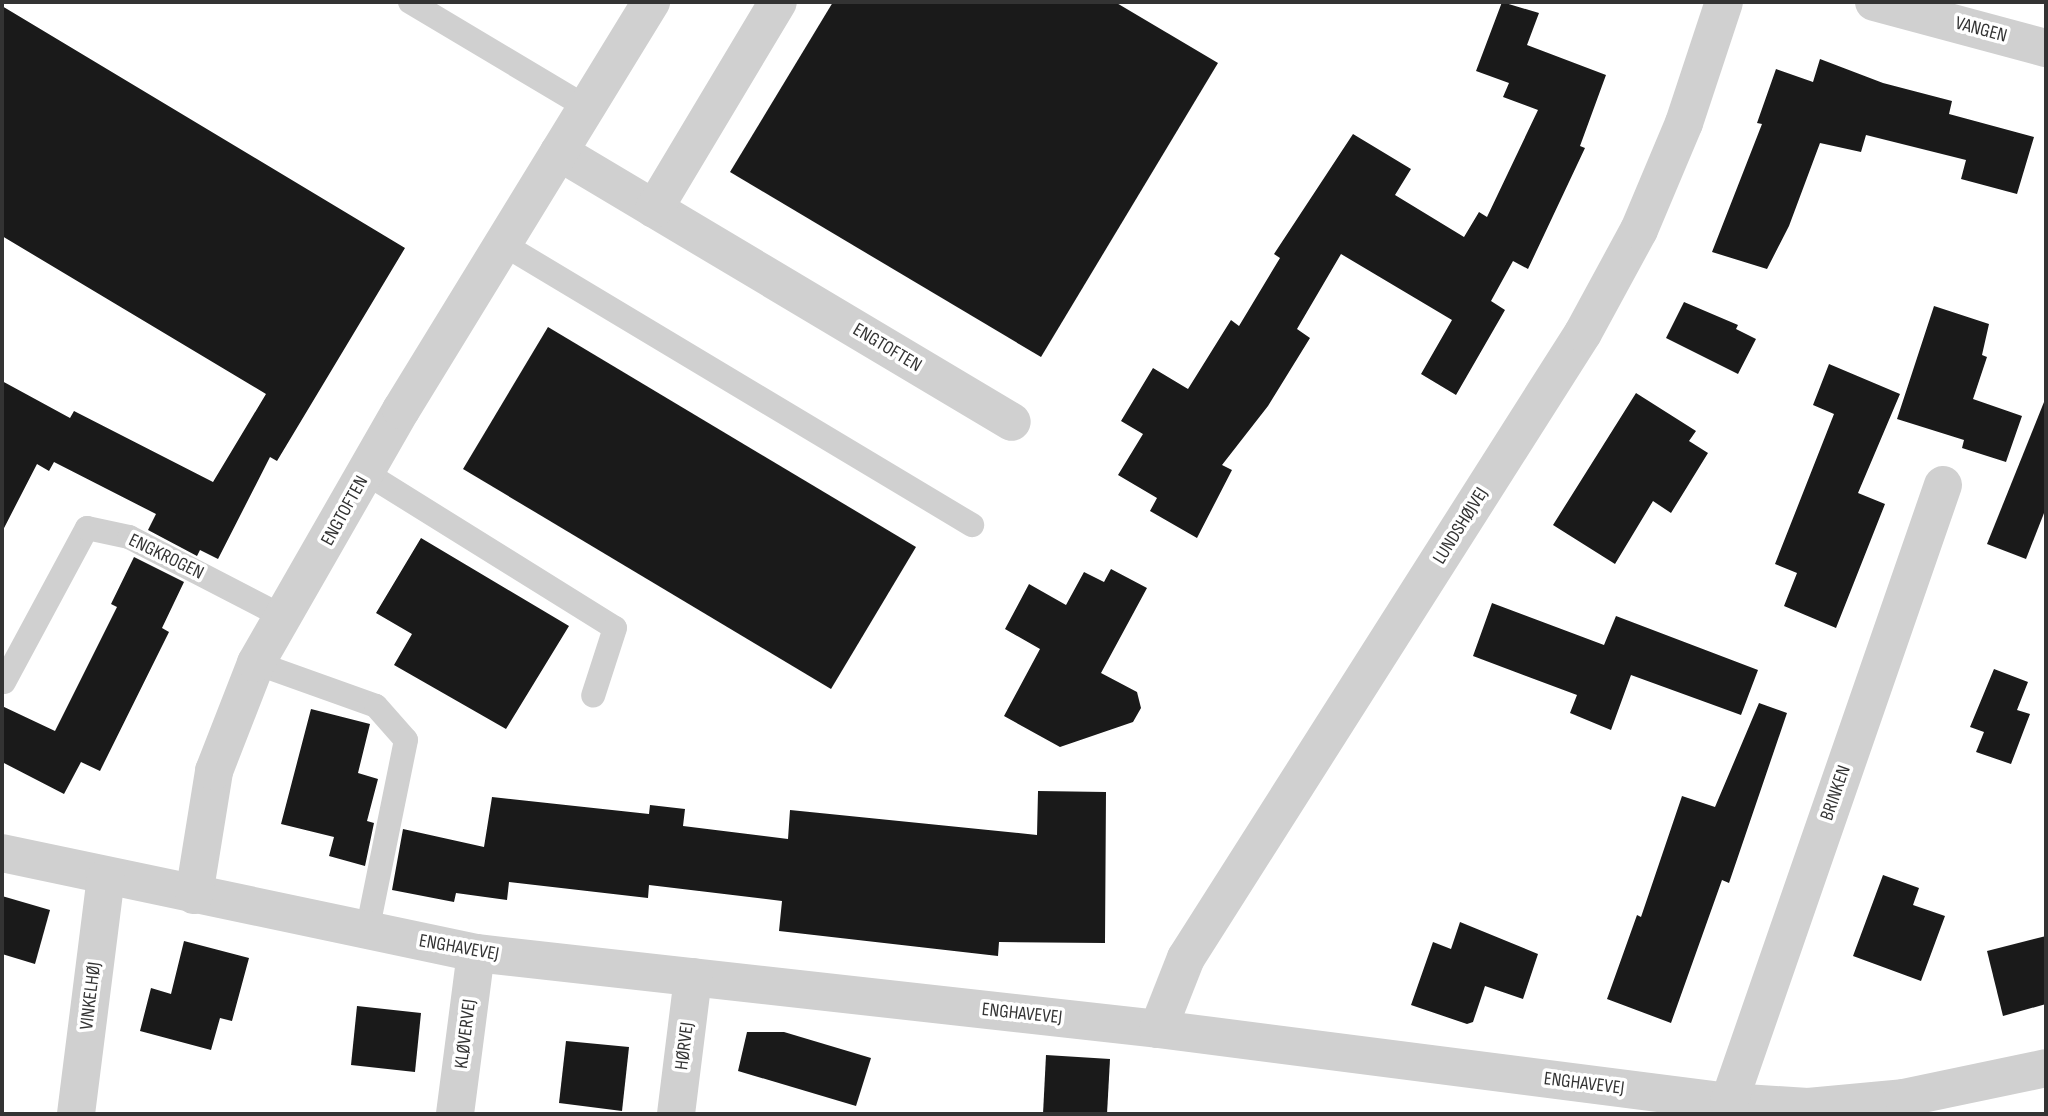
<!DOCTYPE html>
<html>
<head>
<meta charset="utf-8">
<style>
	body { margin:0 }
	#map { position:relative; width:2048px; height:1116px; overflow:hidden; background:#fff; font-family:"Sofia Sans Condensed",sans-serif }
	div>[style] { position:absolute }
	.building>* { inset:0; background:#1a1a1a }
	.lane>* { height:24px; margin:-12px; padding:0 12px; transform-origin:12px; border-radius:12px; background:#d0d0d0 }
	.street>* { height:38px; margin:-19px; padding:0 19px; transform-origin:19px; border-radius:19px; background:#d0d0d0 }
	span { translate:-50% -50%; white-space:nowrap; text-align:center; line-height:1.15; -webkit-text-stroke:7px #fff; paint-order:stroke }
	.street-label { font-size:19px; color:#333 }
	.frame { position:absolute; inset:0; border:4px solid #333; pointer-events:none }
</style>
</head>
<body>
<div id="map">
	<div class="building">
		<i style="clip-path:polygon(833px 2px,1115px 2px,1218px 63px,1041px 357px,730px 172px)"></i>
		<i style="clip-path:polygon(1502px 2px,1539px 13px,1527px 45px,1606px 75px,1580px 146px,1585px 148px,1528px 269px,1513px 261px,1491px 301px,1505px 310px,1456px 395px,1421px 374px,1452px 320px,1341px 254px,1297px 329px,1310px 338px,1268px 406px,1222px 465px,1232px 470px,1197px 538px,1150px 511px,1157px 498px,1118px 475px,1143px 434px,1121px 421px,1153px 368px,1188px 389px,1231px 320px,1239px 326px,1280px 258px,1274px 254px,1353px 134px,1411px 169px,1395px 195px,1464px 237px,1479px 212px,1487px 217px,1538px 110px,1503px 97px,1509px 83px,1476px 71px)"></i>
		<i style="clip-path:polygon(2px 6px,405px 248px,277px 461px,270px 457px,218px 559px,200px 550px,197px 556px,148px 530px,156px 514px,54px 462px,49px 471px,37px 464px,2px 532px,2px 381px,70px 418px,74px 411px,213px 482px,266px 394px,2px 236px)"></i>
		<i style="clip-path:polygon(1820px 59px,1883px 83px,1952px 101px,1949px 114px,2034px 137px,2017px 194px,1961px 179px,1966px 160px,1866px 135px,1861px 152px,1820px 143px,1789px 226px,1767px 269px,1712px 252px,1762px 124px,1757px 123px,1776px 69px,1813px 82px)"></i>
		<i style="clip-path:polygon(1684px 302px,1738px 325px,1736px 329px,1756px 339px,1738px 374px,1666px 338px)"></i>
		<i style="clip-path:polygon(1934px 306px,1989px 324px,1982px 355px,1987px 357px,1973px 399px,2022px 416px,2006px 462px,1962px 448px,1964px 440px,1897px 419px)"></i>
		<i style="clip-path:polygon(548px 327px,916px 547px,831px 689px,463px 469px)"></i>
		<i style="clip-path:polygon(1829px 364px,1900px 394px,1858px 493px,1885px 504px,1836px 628px,1784px 606px,1797px 573px,1775px 564px,1834px 414px,1813px 405px)"></i>
		<i style="clip-path:polygon(1636px 393px,1696px 431px,1689px 441px,1708px 453px,1671px 513px,1653px 501px,1615px 564px,1553px 525px)"></i>
		<i style="clip-path:polygon(2044px 402px,2046px 508px,2026px 559px,1987px 544px)"></i>
		<i style="clip-path:polygon(421px 538px,569px 626px,506px 729px,394px 665px,412px 634px,376px 613px)"></i>
		<i style="clip-path:polygon(134px 557px,184px 582px,162px 628px,169px 632px,100px 771px,81px 762px,64px 794px,2px 762px,2px 706px,55px 731px,117px 607px,111px 604px)"></i>
		<i style="clip-path:polygon(1111px 569px,1147px 588px,1101px 673px,1137px 692px,1141px 708px,1133px 722px,1060px 747px,1004px 716px,1040px 649px,1005px 629px,1029px 584px,1066px 605px,1084px 572px,1104px 582px)"></i>
		<i style="clip-path:polygon(1492px 603px,1604px 645px,1616px 616px,1758px 670px,1741px 715px,1631px 675px,1611px 730px,1570px 713px,1577px 695px,1473px 656px)"></i>
		<i style="clip-path:polygon(1994px 669px,2028px 682px,2017px 710px,2030px 714px,2011px 764px,1976px 752px,1984px 732px,1970px 727px)"></i>
		<i style="clip-path:polygon(1759px 703px,1787px 713px,1729px 883px,1722px 880px,1671px 1023px,1607px 999px,1637px 915px,1641px 917px,1682px 796px,1715px 807px)"></i>
		<i style="clip-path:polygon(311px 709px,370px 724px,358px 773px,378px 779px,367px 821px,374px 823px,365px 866px,329px 856px,334px 837px,281px 824px)"></i>
		<i style="clip-path:polygon(1038px 791px,1106px 792px,1105px 943px,999px 942px,998px 956px,779px 931px,782px 901px,649px 885px,648px 898px,509px 882px,507px 900px,456px 893px,454px 902px,392px 890px,403px 829px,484px 847px,492px 797px,649px 814px,650px 805px,685px 809px,683px 826px,788px 839px,790px 810px,1037px 835px)"></i>
		<i style="clip-path:polygon(1883px 875px,1919px 888px,1913px 905px,1945px 916px,1921px 981px,1853px 956px)"></i>
		<i style="clip-path:polygon(2px 896px,50px 910px,35px 964px,2px 954px)"></i>
		<i style="clip-path:polygon(1460px 922px,1538px 954px,1523px 999px,1485px 986px,1473px 1022px,1467px 1024px,1411px 1005px,1433px 942px,1451px 949px)"></i>
		<i style="clip-path:polygon(2046px 936px,2046px 1004px,2003px 1016px,1987px 951px)"></i>
		<i style="clip-path:polygon(184px 941px,249px 958px,232px 1021px,220px 1018px,211px 1050px,140px 1031px,151px 988px,171px 994px)"></i>
		<i style="clip-path:polygon(357px 1006px,421px 1013px,415px 1072px,351px 1065px)"></i>
		<i style="clip-path:polygon(747px 1032px,784px 1032px,871px 1058px,856px 1106px,738px 1071px)"></i>
		<i style="clip-path:polygon(566px 1041px,629px 1047px,622px 1111px,559px 1103px)"></i>
		<i style="clip-path:polygon(1046px 1055px,1110px 1059px,1107px 1114px,1043px 1114px)"></i>
	</div>
	<div class="lane">
		<i style="left:410px;top:2px;width:205px;rotate:30.8deg"></i>
		<i style="left:503px;top:244px;width:547px;rotate:30.93deg"></i>
		<i style="left:366px;top:473px;width:293px;rotate:31.9deg"></i>
		<i style="left:615px;top:628px;width:71px;rotate:107.9deg"></i>
		<i style="left:256px;top:663px;width:127px;rotate:19.7deg"></i>
		<i style="left:376px;top:706px;width:45px;rotate:48.6deg"></i>
		<i style="left:406px;top:740px;width:195px;rotate:101.5deg"></i>
		<i style="left:4px;top:682px;width:175px;rotate:-61.7deg"></i>
		<i style="left:87px;top:528px;width:43px;rotate:12.1deg"></i>
		<i style="left:129px;top:537px;width:176px;rotate:27.4deg"></i>
	</div>
	<div class="street">
		<i style="left:1874px;top:2px;width:178px;rotate:15deg"></i>
		<i style="left:559px;top:152px;width:527px;rotate:30.8deg"></i>
		<i style="left:654px;top:209px;width:241px;rotate:-59.1deg"></i>
		<i style="left:2px;top:853px;width:484px;rotate:11.9deg"></i>
		<i style="left:476px;top:953px;width:686px;rotate:6.36deg"></i>
		<i style="left:1158px;top:1029px;width:576px;rotate:7.29deg"></i>
		<i style="left:1729px;top:1102px;width:79px;rotate:3.6deg"></i>
		<i style="left:1808px;top:1107px;width:95px;rotate:-5.4deg"></i>
		<i style="left:1903px;top:1098px;width:146px;rotate:-11.8deg"></i>
		<i style="left:194px;top:895px;width:126px;rotate:-80.8deg"></i>
		<i style="left:214px;top:771px;width:116px;rotate:-68.7deg"></i>
		<i style="left:256px;top:663px;width:292px;rotate:-60.2deg"></i>
		<i style="left:401px;top:410px;width:479px;rotate:-58.5deg"></i>
		<i style="left:1158px;top:1029px;width:76px;rotate:-68.5deg"></i>
		<i style="left:1186px;top:958px;width:740px;rotate:-57.58deg"></i>
		<i style="left:1583px;top:333px;width:117px;rotate:-61.5deg"></i>
		<i style="left:1639px;top:230px;width:116px;rotate:-67.2deg"></i>
		<i style="left:1684px;top:123px;width:127px;rotate:-71.7deg"></i>
		<i style="left:1729px;top:1102px;width:653px;rotate:-70.87deg"></i>
		<i style="left:76px;top:1114px;width:238px;rotate:-82.8deg"></i>
		<i style="left:455px;top:1114px;width:162px;rotate:-82.6deg"></i>
		<i style="left:676px;top:1114px;width:138px;rotate:-82.9deg"></i>
	</div>
	<div class="street-label">
		<span style="left:1981px;top:30px;rotate:15deg">VANGEN</span>
		<span style="left:887px;top:348px;rotate:31deg">ENGTOFTEN</span>
		<span style="left:345px;top:511px;rotate:-61deg">ENGTOFTEN</span>
		<span style="left:1461px;top:526px;rotate:-58deg">LUNDSHØJVEJ</span>
		<span style="left:166px;top:557px;rotate:26deg">ENGKROGEN</span>
		<span style="left:1836px;top:793px;rotate:-71deg">BRINKEN</span>
		<span style="left:459px;top:948px;rotate:10deg">ENGHAVEVEJ</span>
		<span style="left:91px;top:996px;rotate:-83deg">VINKELHØJ</span>
		<span style="left:1022px;top:1014px;rotate:6deg">ENGHAVEVEJ</span>
		<span style="left:466px;top:1034px;rotate:-83deg">KLØVERVEJ</span>
		<span style="left:685px;top:1046px;rotate:-83deg">HØRVEJ</span>
		<span style="left:1584px;top:1084px;rotate:7deg">ENGHAVEVEJ</span>
	</div>
	<div class="frame"></div>
</div>
</body>
</html>
